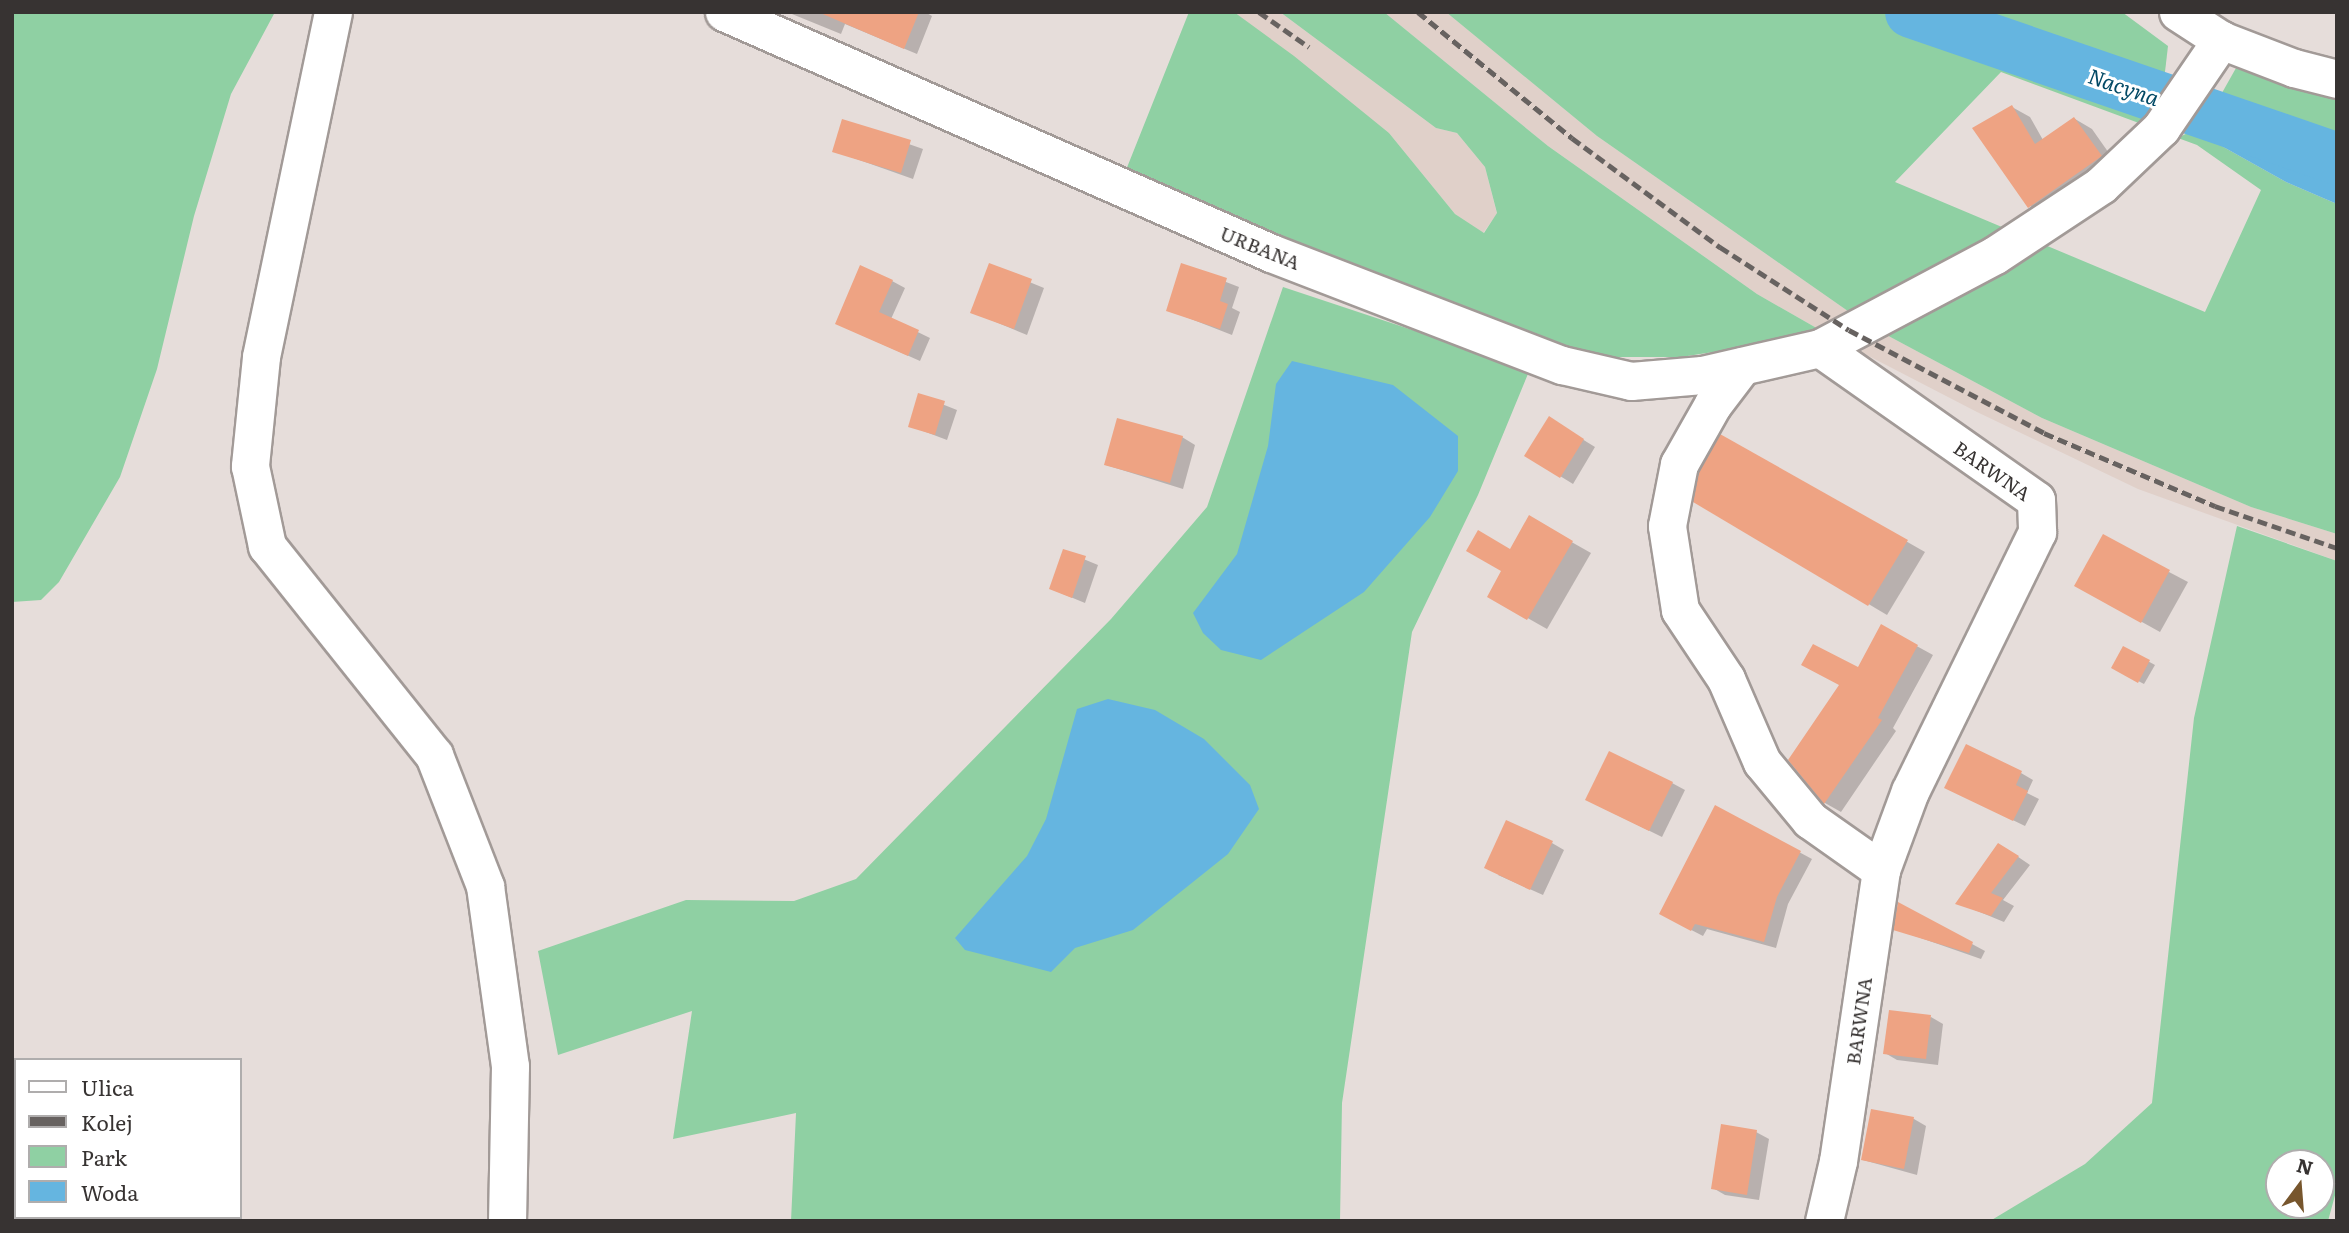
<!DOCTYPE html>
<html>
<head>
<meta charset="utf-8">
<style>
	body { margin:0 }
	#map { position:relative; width:2349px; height:1233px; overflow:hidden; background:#e6ddda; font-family:Literata,serif }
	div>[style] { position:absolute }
	.built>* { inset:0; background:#e0d0c9 }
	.green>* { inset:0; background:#8fd0a3 }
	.water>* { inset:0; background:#65b5e0 }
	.shadow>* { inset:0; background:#0003 }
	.river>* { height:52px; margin:-26px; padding:0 26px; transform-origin:26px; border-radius:26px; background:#65b5e0 }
	.building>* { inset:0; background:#eea383 }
	.roads { filter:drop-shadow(2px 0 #a29a97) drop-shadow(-2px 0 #a29a97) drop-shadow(0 2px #a29a97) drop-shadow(0 -2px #a29a97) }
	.minor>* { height:37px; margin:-18.5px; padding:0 18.5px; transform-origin:18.5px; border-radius:18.5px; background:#fff }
	.rail>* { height:5px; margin-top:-2.5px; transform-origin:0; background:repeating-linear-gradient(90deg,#676260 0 10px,transparent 0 15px) }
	span { translate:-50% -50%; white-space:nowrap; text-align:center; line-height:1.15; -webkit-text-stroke:6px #fff; paint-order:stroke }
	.street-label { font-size:19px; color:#373332 }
	.water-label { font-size:21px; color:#024965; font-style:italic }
	.frame { position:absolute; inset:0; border:14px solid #373332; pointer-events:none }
	.legend { position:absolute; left:14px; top:1058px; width:228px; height:161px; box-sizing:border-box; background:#fff; border:2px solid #afadad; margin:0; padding:9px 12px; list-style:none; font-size:21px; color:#373332 }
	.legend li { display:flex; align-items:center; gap:14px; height:35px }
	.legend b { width:35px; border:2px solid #afadad }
	.north { position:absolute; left:2265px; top:1149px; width:70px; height:70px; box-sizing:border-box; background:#fff; border:2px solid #afadad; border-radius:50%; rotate:16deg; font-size:19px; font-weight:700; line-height:28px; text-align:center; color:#373332 }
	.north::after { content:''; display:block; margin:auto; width:24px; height:32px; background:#77562d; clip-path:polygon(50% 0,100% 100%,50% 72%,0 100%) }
</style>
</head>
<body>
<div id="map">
	<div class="built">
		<i style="clip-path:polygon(1234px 12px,1280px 12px,1436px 128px,1457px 133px,1485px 167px,1497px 214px,1483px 233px,1455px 214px,1389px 133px)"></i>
		<i style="clip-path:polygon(1384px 12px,1446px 12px,1597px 136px,1855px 316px,1827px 334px,1757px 294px,1548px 146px)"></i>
		<i style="clip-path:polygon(1881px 332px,2042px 418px,2251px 507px,2337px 534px,2337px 561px,2138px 489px,1977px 412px,1861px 352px)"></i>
	</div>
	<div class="green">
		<i style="clip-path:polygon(12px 12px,275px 12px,231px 94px,194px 216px,157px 369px,120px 477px,59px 582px,41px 600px,12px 602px)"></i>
		<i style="clip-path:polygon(1189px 12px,1234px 12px,1294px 56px,1389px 133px,1455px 214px,1484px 233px,1497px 213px,1485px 167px,1457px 133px,1436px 128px,1280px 12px,1384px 12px,1548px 146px,1757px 294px,1827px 334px,1681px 357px,1598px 357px,1549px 343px,1124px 175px)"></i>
		<i style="clip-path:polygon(1446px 12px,1887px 12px,2153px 102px,2147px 126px,2001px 72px,1895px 182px,2009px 230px,1855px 316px,1597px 136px)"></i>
		<i style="clip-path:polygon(1943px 12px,2122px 12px,2168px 46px,2163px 89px)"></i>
		<i style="clip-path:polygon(2236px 68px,2337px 93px,2337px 140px,2218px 100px)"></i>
		<i style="clip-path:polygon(2193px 130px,2286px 182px,2337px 204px,2337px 534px,2251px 507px,2042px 418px,1881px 332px,2045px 245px,2205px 312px,2261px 190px,2197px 145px,2178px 138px)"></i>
		<i style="clip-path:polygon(1283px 287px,1530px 369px,1478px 495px,1412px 632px,1342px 1103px,1340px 1221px,791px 1221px,796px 1113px,673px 1139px,692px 1011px,558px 1055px,538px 951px,686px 900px,794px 901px,856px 879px,1111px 619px,1207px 507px)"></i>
		<i style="clip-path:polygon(evenodd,2237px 526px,2337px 561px,2337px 1188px,2328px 1221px,1990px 1221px,2085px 1164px,2152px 1103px,2194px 718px,2237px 526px,2279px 1163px,2321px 1163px,2321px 1205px,2279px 1205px,2279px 1163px)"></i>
	</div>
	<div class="water">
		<i style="clip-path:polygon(2218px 100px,2337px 140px,2337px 204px,2286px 182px,2193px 130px)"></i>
		<i style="clip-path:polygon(1292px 361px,1393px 385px,1458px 436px,1458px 471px,1430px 517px,1364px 592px,1261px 660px,1221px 650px,1203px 633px,1193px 613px,1237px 554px,1268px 446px,1276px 384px)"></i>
		<i style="clip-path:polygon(1108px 699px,1155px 710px,1204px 739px,1250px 785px,1259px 809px,1228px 854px,1133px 930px,1075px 948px,1051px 972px,965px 950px,955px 938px,1027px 856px,1046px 819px,1077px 709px)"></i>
	</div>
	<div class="shadow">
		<i style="clip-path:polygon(787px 12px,925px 12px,932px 16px,917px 54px,845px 24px,841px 34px)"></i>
		<i style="clip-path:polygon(2012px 107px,2030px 117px,2043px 140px,2075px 119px,2092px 129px,2118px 166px,2047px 216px,2030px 206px)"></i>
		<i style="clip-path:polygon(843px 121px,923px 149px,913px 179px,834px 151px)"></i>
		<i style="clip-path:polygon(1182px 265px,1239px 287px,1232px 308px,1240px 312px,1232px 335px,1168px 310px)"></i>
		<i style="clip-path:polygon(990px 266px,1044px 288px,1027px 335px,972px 312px)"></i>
		<i style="clip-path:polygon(892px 281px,905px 288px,891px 319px,930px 338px,920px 361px,837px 324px)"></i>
		<i style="clip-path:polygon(919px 395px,957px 410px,947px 440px,910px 426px)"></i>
		<i style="clip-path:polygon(1561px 426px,1595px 447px,1573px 484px,1526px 455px)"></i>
		<i style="clip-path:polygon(1721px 436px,1925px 552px,1887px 615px,1695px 501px)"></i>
		<i style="clip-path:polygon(1182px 437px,1195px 445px,1183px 489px,1106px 465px)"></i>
		<i style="clip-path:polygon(1529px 518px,1591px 553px,1547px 629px,1489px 596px)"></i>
		<i style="clip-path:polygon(1064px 551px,1098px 565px,1085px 603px,1051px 589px)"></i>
		<i style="clip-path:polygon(2169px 572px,2188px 582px,2160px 632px,2095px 596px)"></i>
		<i style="clip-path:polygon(1882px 627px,1933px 655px,1893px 728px,1896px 731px,1841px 812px,1825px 803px,1790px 760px,1841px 685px,1858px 670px)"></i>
		<i style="clip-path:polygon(2124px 648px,2155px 665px,2144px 684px,2113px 668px)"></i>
		<i style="clip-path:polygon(2021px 773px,2033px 780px,2027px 793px,2039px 799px,2025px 826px,1959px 794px)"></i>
		<i style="clip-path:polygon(1672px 783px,1685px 790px,1662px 837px,1599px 806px)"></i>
		<i style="clip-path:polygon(1715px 807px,1812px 859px,1788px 904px,1776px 948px,1707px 929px,1703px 936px,1672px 920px)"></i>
		<i style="clip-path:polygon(1552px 843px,1564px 850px,1543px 895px,1498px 875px)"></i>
		<i style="clip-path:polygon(2011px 852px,2030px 865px,2003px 900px,2014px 906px,2004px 922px,1958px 903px)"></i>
		<i style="clip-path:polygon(1895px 929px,1972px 944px,1985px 951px,1981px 959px)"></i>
		<i style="clip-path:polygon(1931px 1017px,1943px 1024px,1938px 1065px,1897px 1060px,1885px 1053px)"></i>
		<i style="clip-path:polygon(1873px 1111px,1914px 1119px,1926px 1126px,1917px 1175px,1863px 1160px)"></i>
		<i style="clip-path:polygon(1756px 1132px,1769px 1139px,1759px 1200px,1725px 1195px,1713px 1188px)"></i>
	</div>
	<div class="river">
		<i style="left:1911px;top:12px;width:451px;rotate:19deg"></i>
	</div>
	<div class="building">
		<i style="clip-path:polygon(818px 12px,919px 12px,904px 49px)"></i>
		<i style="clip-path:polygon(2012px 105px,2035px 144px,2074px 117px,2102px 156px,2028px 208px,1972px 128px)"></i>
		<i style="clip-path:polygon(842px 119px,911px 140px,901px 173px,832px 152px)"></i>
		<i style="clip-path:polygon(989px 263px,1032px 279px,1014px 329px,970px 313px)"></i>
		<i style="clip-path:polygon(1181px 263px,1227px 278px,1220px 301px,1228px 304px,1220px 329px,1166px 311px)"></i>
		<i style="clip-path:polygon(860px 265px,893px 280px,879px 312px,919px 330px,908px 356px,835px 324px)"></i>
		<i style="clip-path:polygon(918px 393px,945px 401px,935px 435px,908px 427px)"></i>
		<i style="clip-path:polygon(1549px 416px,1584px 439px,1560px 478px,1524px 456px)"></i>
		<i style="clip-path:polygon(1117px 418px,1183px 436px,1170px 483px,1104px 465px)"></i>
		<i style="clip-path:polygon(1720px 434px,1908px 540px,1868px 606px,1693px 502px,1699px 471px)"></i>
		<i style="clip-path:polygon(1529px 515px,1573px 541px,1527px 620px,1487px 597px,1501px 571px,1466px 551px,1478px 530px,1510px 549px)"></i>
		<i style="clip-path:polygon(2103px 534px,2170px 570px,2141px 623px,2074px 586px)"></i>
		<i style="clip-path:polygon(1063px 549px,1086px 556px,1072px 598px,1049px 589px)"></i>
		<i style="clip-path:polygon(1881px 624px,1918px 645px,1878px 718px,1882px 720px,1824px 804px,1788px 760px,1839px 685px,1801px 665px,1813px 644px,1858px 667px)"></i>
		<i style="clip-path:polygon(2123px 646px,2150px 660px,2138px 683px,2111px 668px)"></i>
		<i style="clip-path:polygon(1966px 744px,2022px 771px,2016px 785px,2028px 791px,2013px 821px,1944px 788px)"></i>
		<i style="clip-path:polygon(1609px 751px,1673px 782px,1649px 831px,1585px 800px)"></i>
		<i style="clip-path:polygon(1715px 805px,1801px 851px,1777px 897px,1764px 942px,1695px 924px,1691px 931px,1659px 914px)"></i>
		<i style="clip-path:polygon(1506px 820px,1553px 841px,1530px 890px,1484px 868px)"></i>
		<i style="clip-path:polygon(1998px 843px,2019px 856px,1991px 893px,2003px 898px,1991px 916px,1955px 904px)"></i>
		<i style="clip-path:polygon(1898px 902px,1973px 942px,1969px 953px,1893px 930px)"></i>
		<i style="clip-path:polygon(1889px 1010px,1931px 1015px,1926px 1059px,1883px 1054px)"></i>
		<i style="clip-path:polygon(1871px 1109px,1914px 1117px,1904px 1169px,1861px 1160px)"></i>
		<i style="clip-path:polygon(1721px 1124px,1757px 1130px,1747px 1195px,1711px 1189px)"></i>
	</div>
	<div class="roads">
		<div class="minor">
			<i style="left:333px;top:12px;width:352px;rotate:101.8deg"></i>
			<i style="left:261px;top:357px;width:110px;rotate:95.8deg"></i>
			<i style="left:250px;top:466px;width:82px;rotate:78deg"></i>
			<i style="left:267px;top:546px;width:268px;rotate:51.4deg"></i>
			<i style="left:434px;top:755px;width:141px;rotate:68.7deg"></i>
			<i style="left:485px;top:886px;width:182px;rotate:82.1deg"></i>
			<i style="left:510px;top:1066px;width:155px;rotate:91.1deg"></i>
			<i style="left:724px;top:12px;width:598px;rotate:23.78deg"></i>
			<i style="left:1271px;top:253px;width:312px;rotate:21.1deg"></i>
			<i style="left:1562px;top:365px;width:71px;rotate:13.1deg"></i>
			<i style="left:1631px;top:381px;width:71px;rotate:-4.8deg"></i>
			<i style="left:1702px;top:375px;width:121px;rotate:-12.9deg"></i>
			<i style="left:1820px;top:348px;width:198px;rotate:-28deg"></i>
			<i style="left:1995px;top:255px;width:127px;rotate:-33.4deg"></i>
			<i style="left:2101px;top:185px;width:83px;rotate:-43.5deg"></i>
			<i style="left:2161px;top:128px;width:107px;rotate:-55.7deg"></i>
			<i style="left:2178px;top:12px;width:51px;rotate:33.1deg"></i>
			<i style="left:2221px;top:40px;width:78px;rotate:21deg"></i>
			<i style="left:2294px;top:68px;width:44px;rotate:14.3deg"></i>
			<i style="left:1820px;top:348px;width:264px;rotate:35.1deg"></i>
			<i style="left:2036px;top:500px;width:32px;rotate:88deg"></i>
			<i style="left:2037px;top:532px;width:288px;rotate:116.1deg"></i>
			<i style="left:1910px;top:791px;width:84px;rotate:110.2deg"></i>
			<i style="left:1881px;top:870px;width:294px;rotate:98.4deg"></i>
			<i style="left:1838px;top:1161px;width:62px;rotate:103.1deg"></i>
			<i style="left:1742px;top:366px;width:48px;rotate:127.3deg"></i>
			<i style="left:1713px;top:404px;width:69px;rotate:119.5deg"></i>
			<i style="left:1679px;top:464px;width:63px;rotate:101deg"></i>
			<i style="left:1667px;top:526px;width:85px;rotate:81.2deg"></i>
			<i style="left:1680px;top:610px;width:83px;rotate:56.3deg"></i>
			<i style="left:1726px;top:679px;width:90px;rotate:66.6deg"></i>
			<i style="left:1762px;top:762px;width:75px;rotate:50.4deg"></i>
			<i style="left:1810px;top:820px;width:87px;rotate:35.2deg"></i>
		</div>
	</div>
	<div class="rail">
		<i style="left:1259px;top:12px;width:61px;rotate:35deg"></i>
		<i style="left:1418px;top:12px;width:199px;rotate:39.3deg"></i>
		<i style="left:1572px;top:138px;width:184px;rotate:36.4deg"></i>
		<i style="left:1720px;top:247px;width:153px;rotate:32.8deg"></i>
		<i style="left:1849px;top:330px;width:221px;rotate:27.8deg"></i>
		<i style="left:2044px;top:433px;width:186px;rotate:23.1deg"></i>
		<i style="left:2215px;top:506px;width:129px;rotate:19deg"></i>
	</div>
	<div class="street-label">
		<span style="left:1260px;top:248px;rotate:22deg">URBANA</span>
		<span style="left:1992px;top:471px;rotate:35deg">BARWNA</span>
		<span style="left:1859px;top:1021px;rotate:-82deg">BARWNA</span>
	</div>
	<div class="water-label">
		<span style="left:2124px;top:86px;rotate:19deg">Nacyna</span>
	</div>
	<div class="frame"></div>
	<ul class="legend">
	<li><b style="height:9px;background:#fff"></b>Ulica</li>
	<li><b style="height:9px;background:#676260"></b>Kolej</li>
	<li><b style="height:19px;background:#8fd0a3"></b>Park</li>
	<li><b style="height:19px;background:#65b5e0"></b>Woda</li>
	</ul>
	<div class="north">N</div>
</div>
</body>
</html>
